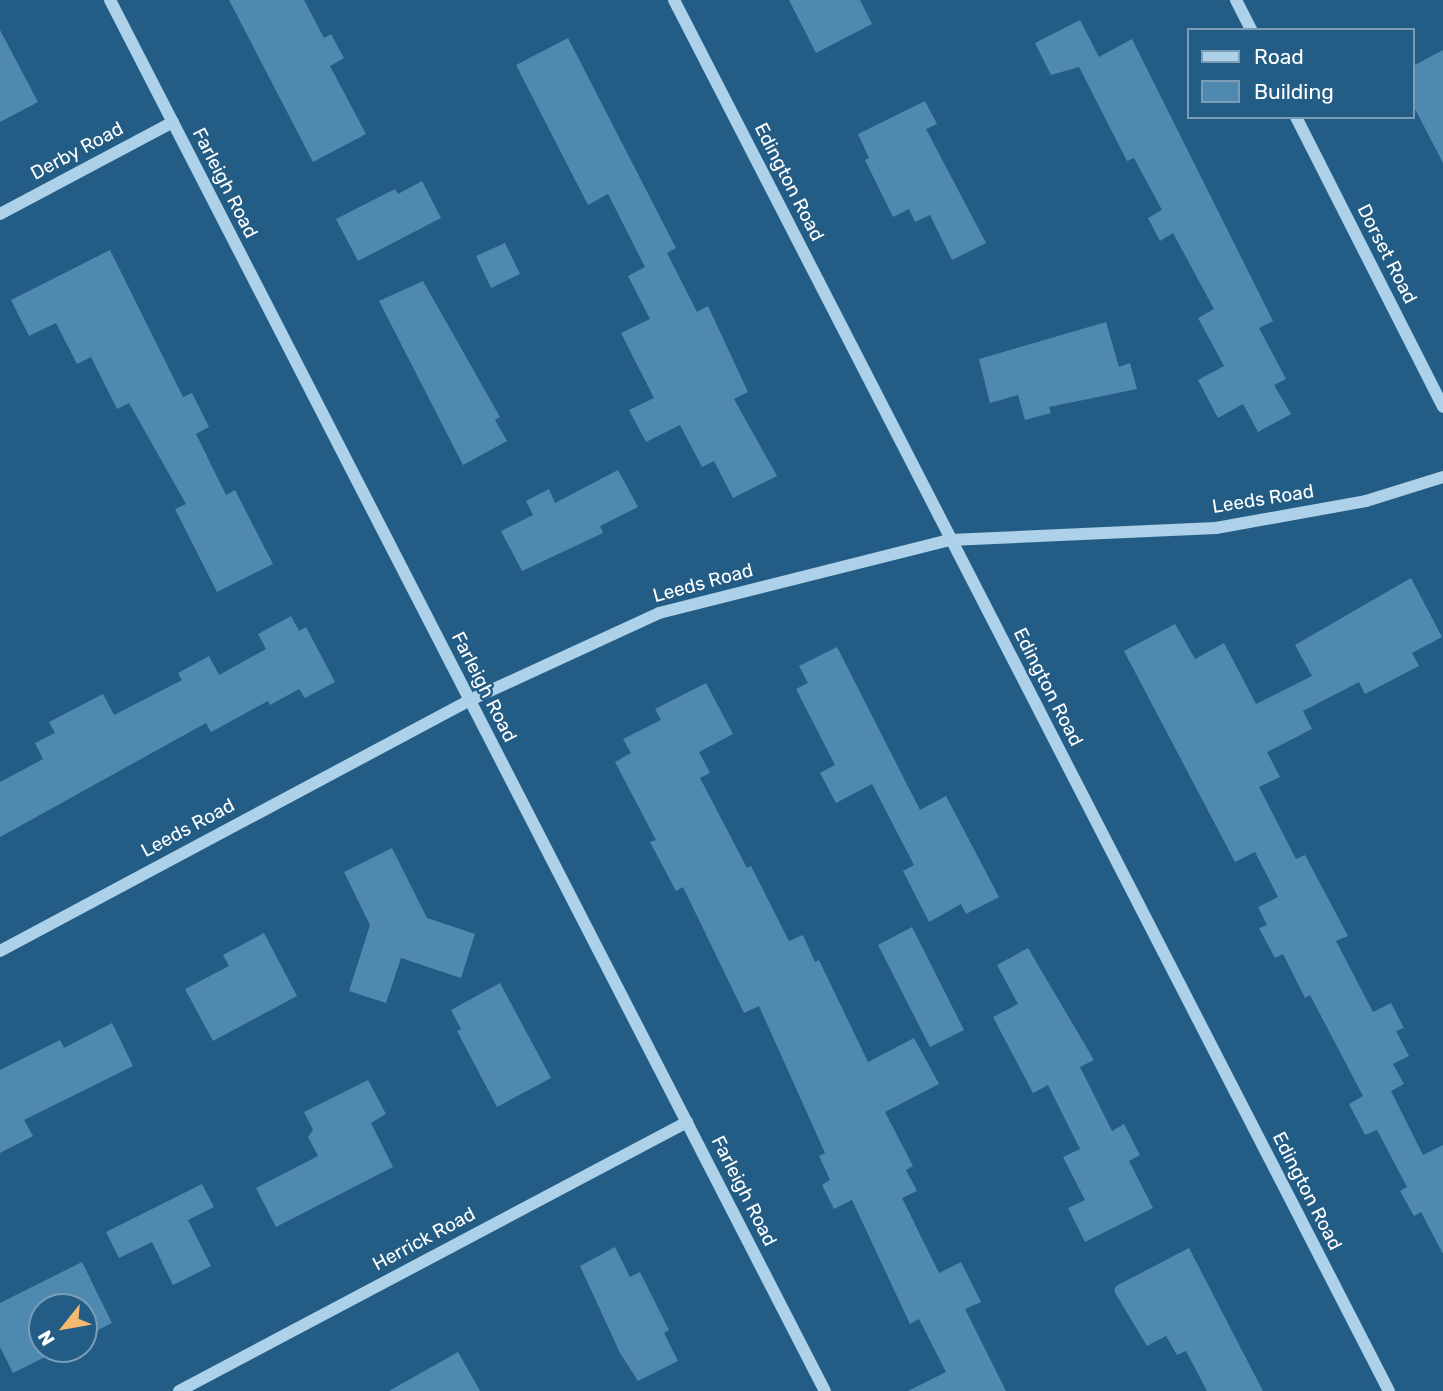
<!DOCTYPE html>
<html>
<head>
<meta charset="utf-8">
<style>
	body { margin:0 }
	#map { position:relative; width:1443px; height:1391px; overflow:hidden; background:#235d85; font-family:Rubik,sans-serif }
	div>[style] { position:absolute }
	.building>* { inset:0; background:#5089af }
	.minor>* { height:12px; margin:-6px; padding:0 6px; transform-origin:6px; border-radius:6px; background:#acd1e8 }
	span { translate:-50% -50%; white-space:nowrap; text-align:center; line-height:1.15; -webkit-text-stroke:5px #235d85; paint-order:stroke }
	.street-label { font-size:19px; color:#fff }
	.legend { position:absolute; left:1187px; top:28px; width:228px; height:91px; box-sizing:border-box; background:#235d85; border:2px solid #7b9eb6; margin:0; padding:9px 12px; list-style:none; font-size:21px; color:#fff }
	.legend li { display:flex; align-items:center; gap:14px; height:35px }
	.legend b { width:35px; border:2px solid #7b9eb6 }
	.north { position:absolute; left:28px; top:1293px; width:70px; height:70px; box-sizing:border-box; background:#235d85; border:2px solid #7b9eb6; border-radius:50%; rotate:239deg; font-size:19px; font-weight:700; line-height:28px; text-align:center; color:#fff }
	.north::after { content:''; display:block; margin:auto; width:24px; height:32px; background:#f4b96f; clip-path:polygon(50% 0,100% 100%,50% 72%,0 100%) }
</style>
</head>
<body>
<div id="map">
	<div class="building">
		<i style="clip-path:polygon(229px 0,304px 0,324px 38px,331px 34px,344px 58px,330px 66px,366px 134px,313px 162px)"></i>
		<i style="clip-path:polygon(789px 0,860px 0,872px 24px,816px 53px)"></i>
		<i style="clip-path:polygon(1080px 20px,1099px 57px,1132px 39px,1273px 321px,1259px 328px,1286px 379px,1274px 385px,1291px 414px,1258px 432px,1243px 404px,1218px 418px,1198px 380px,1224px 366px,1198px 318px,1214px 309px,1173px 233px,1160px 241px,1148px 218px,1162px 210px,1134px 158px,1127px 161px,1079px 67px,1051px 75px,1035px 43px)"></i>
		<i style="clip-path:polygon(0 30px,38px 102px,0 122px)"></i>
		<i style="clip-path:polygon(568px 38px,676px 248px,667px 253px,697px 312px,708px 306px,748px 392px,734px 399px,777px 476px,733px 498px,714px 461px,702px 467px,680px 425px,646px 442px,629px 410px,654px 398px,621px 333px,650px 319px,628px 276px,645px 267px,608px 194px,588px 205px,516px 65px)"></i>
		<i style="clip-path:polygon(1443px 50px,1443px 163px,1413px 105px,1413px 66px)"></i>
		<i style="clip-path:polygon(925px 101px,937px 124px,926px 129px,986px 243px,952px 260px,930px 215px,915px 222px,909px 209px,893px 217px,865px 160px,869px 158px,858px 134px)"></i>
		<i style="clip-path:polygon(422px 181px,441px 218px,358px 261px,336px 219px,395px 189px,398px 194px)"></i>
		<i style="clip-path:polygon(505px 243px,520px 274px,491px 288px,476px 256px)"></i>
		<i style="clip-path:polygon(110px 250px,183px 397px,192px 393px,209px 427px,196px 434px,226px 495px,235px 490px,273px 564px,217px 592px,175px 509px,186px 504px,129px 403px,117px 409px,91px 357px,77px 364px,56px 323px,29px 336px,11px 300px)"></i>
		<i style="clip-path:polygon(423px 281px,500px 417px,495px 420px,507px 441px,463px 465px,379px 301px)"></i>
		<i style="clip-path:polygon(1106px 322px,1119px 367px,1130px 363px,1137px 389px,1049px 407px,1051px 413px,1025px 420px,1018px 395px,990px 403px,979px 359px)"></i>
		<i style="clip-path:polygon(618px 470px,638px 507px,600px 526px,603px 533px,522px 571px,501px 531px,533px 515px,526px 501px,549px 489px,555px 503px)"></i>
		<i style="clip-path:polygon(1411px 578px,1442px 637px,1412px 653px,1419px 666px,1365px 694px,1359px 682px,1303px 711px,1312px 729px,1267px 752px,1280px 777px,1259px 787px,1296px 859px,1305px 855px,1348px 936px,1336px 941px,1373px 1012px,1391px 1003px,1404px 1028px,1396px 1031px,1409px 1056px,1393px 1064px,1404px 1084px,1391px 1091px,1423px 1155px,1443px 1145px,1443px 1254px,1421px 1212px,1414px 1216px,1400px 1191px,1407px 1187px,1377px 1130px,1365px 1135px,1349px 1104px,1363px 1096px,1310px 995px,1305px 998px,1283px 954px,1275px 958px,1259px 928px,1267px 925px,1258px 907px,1278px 897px,1255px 852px,1235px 862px,1124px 651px,1175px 624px,1195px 659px,1224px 643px,1256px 704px,1312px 676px,1295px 645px)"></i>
		<i style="clip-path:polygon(291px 616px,299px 631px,306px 627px,335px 682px,305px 698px,299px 689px,270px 705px,268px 701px,211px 732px,206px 723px,0 837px,0 782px,43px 759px,35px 743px,55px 733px,49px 722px,103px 694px,114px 715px,182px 680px,178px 673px,209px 656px,219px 675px,266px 649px,258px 634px)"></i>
		<i style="clip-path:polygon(837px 647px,920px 810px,946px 796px,999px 897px,966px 914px,961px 904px,929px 922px,903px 871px,914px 865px,872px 784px,836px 803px,820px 773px,835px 765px,796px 689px,808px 683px,799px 666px)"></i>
		<i style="clip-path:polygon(706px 683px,733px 734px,699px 752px,710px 773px,700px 778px,747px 868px,751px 866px,789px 941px,803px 935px,815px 962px,819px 960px,868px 1062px,914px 1038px,939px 1084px,885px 1112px,913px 1166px,906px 1170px,917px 1191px,902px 1198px,939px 1273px,961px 1262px,981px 1302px,965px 1309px,1006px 1391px,908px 1391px,946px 1372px,919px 1319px,910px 1324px,852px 1200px,834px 1209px,822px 1185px,830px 1180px,819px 1156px,825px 1153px,759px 1006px,744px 1013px,683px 887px,676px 891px,650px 842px,656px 840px,615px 762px,631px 753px,623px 739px,661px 720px,655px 709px)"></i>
		<i style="clip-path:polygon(392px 848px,427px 918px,475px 934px,461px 978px,401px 958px,386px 1003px,349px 991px,370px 925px,344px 872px)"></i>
		<i style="clip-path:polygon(912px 927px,964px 1030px,930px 1047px,878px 945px)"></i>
		<i style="clip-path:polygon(264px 933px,297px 996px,213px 1041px,185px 989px,229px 966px,223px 955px)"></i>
		<i style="clip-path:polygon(1028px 948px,1094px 1060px,1080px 1067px,1112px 1131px,1124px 1124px,1140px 1155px,1129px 1161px,1153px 1208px,1085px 1242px,1068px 1208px,1085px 1200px,1063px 1157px,1080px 1149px,1048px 1085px,1033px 1093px,993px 1017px,1018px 1004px,997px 965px)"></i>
		<i style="clip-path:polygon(500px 983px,551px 1078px,497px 1107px,457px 1031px,461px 1029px,451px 1010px)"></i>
		<i style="clip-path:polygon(112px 1023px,133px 1066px,24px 1120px,33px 1136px,0 1153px,0 1070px,60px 1040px,64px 1048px)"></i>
		<i style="clip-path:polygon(368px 1080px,386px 1114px,371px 1123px,393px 1167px,276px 1227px,256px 1188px,318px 1156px,308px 1137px,313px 1130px,304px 1112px)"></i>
		<i style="clip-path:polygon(202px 1184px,214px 1207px,188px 1220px,211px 1266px,173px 1285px,152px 1242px,119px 1258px,106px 1232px)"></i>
		<i style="clip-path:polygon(615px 1247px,630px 1277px,640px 1272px,669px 1330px,664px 1333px,678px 1361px,638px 1381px,620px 1353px,580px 1266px)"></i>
		<i style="clip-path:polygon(1189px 1248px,1263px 1391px,1207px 1391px,1186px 1351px,1177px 1355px,1166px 1336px,1147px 1346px,1114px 1291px,1116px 1286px)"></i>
		<i style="clip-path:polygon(82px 1262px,112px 1323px,84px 1337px,84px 1307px,42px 1307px,42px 1349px,61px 1349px,13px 1373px,0 1347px,0 1303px)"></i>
		<i style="clip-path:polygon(458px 1352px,480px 1391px,389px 1391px)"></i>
	</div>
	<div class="minor">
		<i style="left:110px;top:0;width:1564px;rotate:62.8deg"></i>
		<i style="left:674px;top:0;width:1564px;rotate:62.8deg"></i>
		<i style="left:1236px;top:0;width:34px;rotate:63deg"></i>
		<i style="left:1296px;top:117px;width:325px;rotate:63.1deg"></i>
		<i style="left:0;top:214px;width:196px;rotate:-28deg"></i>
		<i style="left:0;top:951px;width:533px;rotate:-28.1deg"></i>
		<i style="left:470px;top:700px;width:208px;rotate:-24.7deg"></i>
		<i style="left:659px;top:613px;width:300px;rotate:-14.1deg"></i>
		<i style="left:950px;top:540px;width:266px;rotate:-2.6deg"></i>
		<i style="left:1216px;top:528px;width:152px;rotate:-10.2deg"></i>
		<i style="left:1366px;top:501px;width:81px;rotate:-17.3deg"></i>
		<i style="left:179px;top:1391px;width:575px;rotate:-27.9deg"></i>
	</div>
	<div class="street-label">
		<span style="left:77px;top:151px;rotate:-28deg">Derby Road</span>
		<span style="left:789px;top:182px;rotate:63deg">Edington Road</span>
		<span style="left:225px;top:183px;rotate:63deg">Farleigh Road</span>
		<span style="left:1387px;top:254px;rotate:63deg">Dorset Road</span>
		<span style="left:1263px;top:499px;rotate:-9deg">Leeds Road</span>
		<span style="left:703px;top:583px;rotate:-15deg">Leeds Road</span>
		<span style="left:484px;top:687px;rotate:63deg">Farleigh Road</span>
		<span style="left:1048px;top:687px;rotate:63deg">Edington Road</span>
		<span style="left:188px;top:828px;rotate:-28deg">Leeds Road</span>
		<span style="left:744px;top:1191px;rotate:63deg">Farleigh Road</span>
		<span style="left:1307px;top:1191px;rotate:63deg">Edington Road</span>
		<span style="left:424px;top:1239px;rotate:-28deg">Herrick Road</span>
	</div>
	<ul class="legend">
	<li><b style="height:9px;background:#acd1e8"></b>Road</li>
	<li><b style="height:19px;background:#5089af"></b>Building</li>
	</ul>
	<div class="north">N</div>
</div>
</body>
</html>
